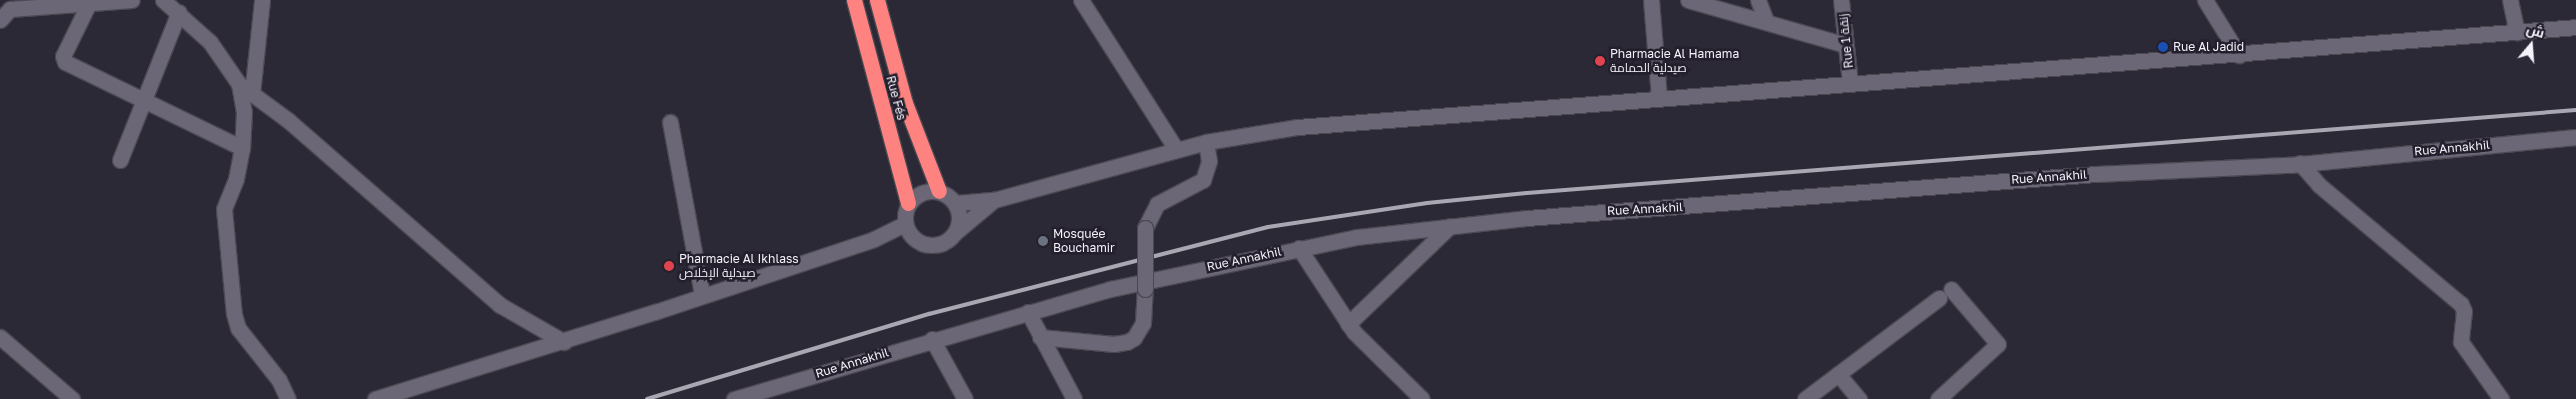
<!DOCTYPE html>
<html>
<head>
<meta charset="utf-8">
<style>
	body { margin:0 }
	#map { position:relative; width:2576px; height:399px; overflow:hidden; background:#2c2936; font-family:"Golos Text",Cairo,sans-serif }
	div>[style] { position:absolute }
	.roads { filter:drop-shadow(1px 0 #4b4852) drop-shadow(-1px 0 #4b4852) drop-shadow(0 1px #4b4852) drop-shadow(0 -1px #4b4852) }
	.street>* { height:15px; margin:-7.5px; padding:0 7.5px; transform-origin:7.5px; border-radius:7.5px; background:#6b6776 }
	.secondary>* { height:15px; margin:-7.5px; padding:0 7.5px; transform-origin:7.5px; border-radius:7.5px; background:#6b6776 }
	.secondary>.ring { margin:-7.5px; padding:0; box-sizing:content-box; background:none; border:15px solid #6b6776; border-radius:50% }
	.highway>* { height:15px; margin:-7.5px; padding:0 7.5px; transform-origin:7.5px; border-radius:7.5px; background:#fe8380 }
	.rail>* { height:4px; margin:-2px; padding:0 2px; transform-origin:2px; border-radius:2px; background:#a9a7b1 }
	.bridges { filter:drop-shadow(1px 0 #4b4852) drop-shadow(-1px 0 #4b4852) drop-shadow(0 1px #4b4852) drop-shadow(0 -1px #4b4852) }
	.street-bridge>* { height:15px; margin:-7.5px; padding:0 7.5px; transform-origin:7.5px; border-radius:7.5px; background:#6b6776 }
	.dots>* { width:14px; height:14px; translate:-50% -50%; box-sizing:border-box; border:2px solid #231f2c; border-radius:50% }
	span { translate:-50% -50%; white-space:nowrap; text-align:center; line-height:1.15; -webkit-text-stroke:5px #231f2c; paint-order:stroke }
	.street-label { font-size:12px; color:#f4f2fa }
	.poi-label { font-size:12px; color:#f4f2fa }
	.left { translate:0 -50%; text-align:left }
	.north { position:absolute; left:2506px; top:20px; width:50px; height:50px; -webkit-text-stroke:4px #231f2c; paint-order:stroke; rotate:18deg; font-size:14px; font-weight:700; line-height:20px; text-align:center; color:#f4f2fa }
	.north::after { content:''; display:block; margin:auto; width:18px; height:22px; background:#f4f2fa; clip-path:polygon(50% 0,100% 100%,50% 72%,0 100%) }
</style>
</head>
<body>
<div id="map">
	<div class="roads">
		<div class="street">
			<i style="left:163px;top:0;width:63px;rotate:41.8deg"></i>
			<i style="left:210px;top:42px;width:51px;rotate:55.4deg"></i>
			<i style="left:239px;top:84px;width:62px;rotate:36.5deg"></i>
			<i style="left:289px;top:121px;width:280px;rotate:41.1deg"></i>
			<i style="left:500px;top:305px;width:74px;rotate:30deg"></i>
			<i style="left:1081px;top:0;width:177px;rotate:57.5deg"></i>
			<i style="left:1651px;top:0;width:97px;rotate:85.3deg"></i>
			<i style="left:1688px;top:0;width:164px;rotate:15.9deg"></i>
			<i style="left:1758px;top:0;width:22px;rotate:69deg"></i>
			<i style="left:1841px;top:0;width:83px;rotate:83.8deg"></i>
			<i style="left:2205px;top:0;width:65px;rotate:58.3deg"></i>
			<i style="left:2510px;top:0;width:33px;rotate:78deg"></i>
			<i style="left:89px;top:3px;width:59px;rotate:116.1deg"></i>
			<i style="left:63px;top:56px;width:6px;rotate:72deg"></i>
			<i style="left:65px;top:62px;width:197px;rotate:25.9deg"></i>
			<i style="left:0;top:20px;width:15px;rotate:-48deg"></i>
			<i style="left:10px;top:9px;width:122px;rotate:-4.2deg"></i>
			<i style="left:239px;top:84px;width:28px;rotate:80deg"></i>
			<i style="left:244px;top:112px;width:36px;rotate:93deg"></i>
			<i style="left:242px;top:148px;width:32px;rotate:101deg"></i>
			<i style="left:236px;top:179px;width:32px;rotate:112deg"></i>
			<i style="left:224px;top:209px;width:105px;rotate:84.6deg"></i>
			<i style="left:234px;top:314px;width:15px;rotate:74deg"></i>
			<i style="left:238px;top:328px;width:66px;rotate:51.7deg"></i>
			<i style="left:279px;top:380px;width:21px;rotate:65deg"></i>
			<i style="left:252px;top:94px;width:95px;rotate:-83.9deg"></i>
			<i style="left:670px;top:122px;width:176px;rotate:79.5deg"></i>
			<i style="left:120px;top:160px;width:159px;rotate:-68.3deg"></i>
			<i style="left:2300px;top:163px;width:29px;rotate:49deg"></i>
			<i style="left:2319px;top:185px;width:185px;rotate:40deg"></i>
			<i style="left:2461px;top:304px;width:8px;rotate:67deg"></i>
			<i style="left:2464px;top:311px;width:31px;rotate:96deg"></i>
			<i style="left:2461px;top:342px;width:70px;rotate:54.9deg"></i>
			<i style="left:1145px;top:228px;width:27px;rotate:-63deg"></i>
			<i style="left:1157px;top:204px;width:52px;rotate:-27.6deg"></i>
			<i style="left:1203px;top:180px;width:20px;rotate:-72deg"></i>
			<i style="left:1209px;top:161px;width:19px;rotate:-99deg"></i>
			<i style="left:1299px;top:248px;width:100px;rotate:56.8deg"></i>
			<i style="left:1354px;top:332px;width:95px;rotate:44.6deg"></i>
			<i style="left:1028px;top:312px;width:98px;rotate:62.1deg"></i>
			<i style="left:1348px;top:324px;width:141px;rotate:-43.9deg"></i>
			<i style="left:0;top:337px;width:95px;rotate:40.7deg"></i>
			<i style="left:1040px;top:337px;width:74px;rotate:5.4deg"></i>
			<i style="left:1114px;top:344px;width:13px;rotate:-9deg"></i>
			<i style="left:1127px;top:342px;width:8px;rotate:-30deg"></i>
			<i style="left:1134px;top:338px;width:17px;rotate:-59deg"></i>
			<i style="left:1143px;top:323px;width:34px;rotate:-87deg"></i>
			<i style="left:932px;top:339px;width:68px;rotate:61.2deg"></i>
			<i style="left:1838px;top:374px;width:33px;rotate:50deg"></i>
			<i style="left:1805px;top:399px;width:168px;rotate:-37deg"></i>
			<i style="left:1938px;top:399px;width:81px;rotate:-42.5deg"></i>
			<i style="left:1998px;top:344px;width:72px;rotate:-130.5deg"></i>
		</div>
		<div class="secondary">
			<i class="ring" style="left:905px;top:191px;width:39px;height:39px"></i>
			<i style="left:956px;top:203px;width:38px;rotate:-5deg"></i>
			<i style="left:994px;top:200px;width:220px;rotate:-15.3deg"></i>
			<i style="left:1206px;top:142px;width:93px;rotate:-9.3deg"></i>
			<i style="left:1298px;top:127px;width:1282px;rotate:-4.47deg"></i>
			<i style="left:957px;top:231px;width:48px;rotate:-40deg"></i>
			<i style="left:375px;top:399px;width:293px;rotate:-17.3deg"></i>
			<i style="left:655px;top:312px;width:231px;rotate:-18.4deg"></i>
			<i style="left:874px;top:239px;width:34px;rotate:-26deg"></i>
			<i style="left:734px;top:399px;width:392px;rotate:-16.3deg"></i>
			<i style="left:1110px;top:289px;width:252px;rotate:-11.9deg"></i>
			<i style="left:1357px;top:237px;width:171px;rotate:-6.4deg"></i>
			<i style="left:1527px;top:218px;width:571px;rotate:-4.42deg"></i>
			<i style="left:2096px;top:174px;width:194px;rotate:-2.7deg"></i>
			<i style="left:2290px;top:165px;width:287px;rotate:-5.6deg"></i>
		</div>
		<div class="highway">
			<i style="left:854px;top:0;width:210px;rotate:75.1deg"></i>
			<i style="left:877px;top:0;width:107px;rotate:74.8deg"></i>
			<i style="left:905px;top:103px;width:94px;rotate:68.9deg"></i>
		</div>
	</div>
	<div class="rail">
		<i style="left:647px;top:399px;width:295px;rotate:-16.8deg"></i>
		<i style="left:929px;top:314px;width:350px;rotate:-14.4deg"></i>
		<i style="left:1268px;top:227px;width:161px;rotate:-8.6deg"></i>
		<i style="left:1427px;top:203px;width:100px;rotate:-5.7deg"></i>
		<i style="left:1527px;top:193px;width:1052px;rotate:-4.52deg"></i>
	</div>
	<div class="bridges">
		<div class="street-bridge">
			<i style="left:1145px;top:228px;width:61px;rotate:90deg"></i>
		</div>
	</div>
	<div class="dots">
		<i style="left:2163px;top:47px;background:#1a4fb4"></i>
		<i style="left:1600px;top:61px;background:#e0444e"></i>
		<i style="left:1043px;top:241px;background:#6b7280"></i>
		<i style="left:669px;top:266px;background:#e0444e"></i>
	</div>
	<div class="street-label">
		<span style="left:1846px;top:41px;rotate:-96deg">Rue 1 زنقة</span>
		<span style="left:896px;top:98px;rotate:75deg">Rue Fés</span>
		<span style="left:2452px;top:148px;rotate:-5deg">Rue Annakhil</span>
		<span style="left:2049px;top:177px;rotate:-4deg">Rue Annakhil</span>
		<span style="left:1645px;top:209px;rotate:-3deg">Rue Annakhil</span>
		<span style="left:1244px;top:259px;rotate:-12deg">Rue Annakhil</span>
		<span style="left:852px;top:363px;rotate:-17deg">Rue Annakhil</span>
	</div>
	<div class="poi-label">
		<span class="left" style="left:2173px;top:47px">Rue Al Jadid</span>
		<span class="left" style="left:1610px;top:61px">Pharmacie Al Hamama<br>صيدلية الحمامة</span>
		<span class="left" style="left:1053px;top:241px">Mosquée<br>Bouchamir</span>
		<span class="left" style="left:679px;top:266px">Pharmacie Al Ikhlass<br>صيدلية الإخلاص</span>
	</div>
	<div class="north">ش</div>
</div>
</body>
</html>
